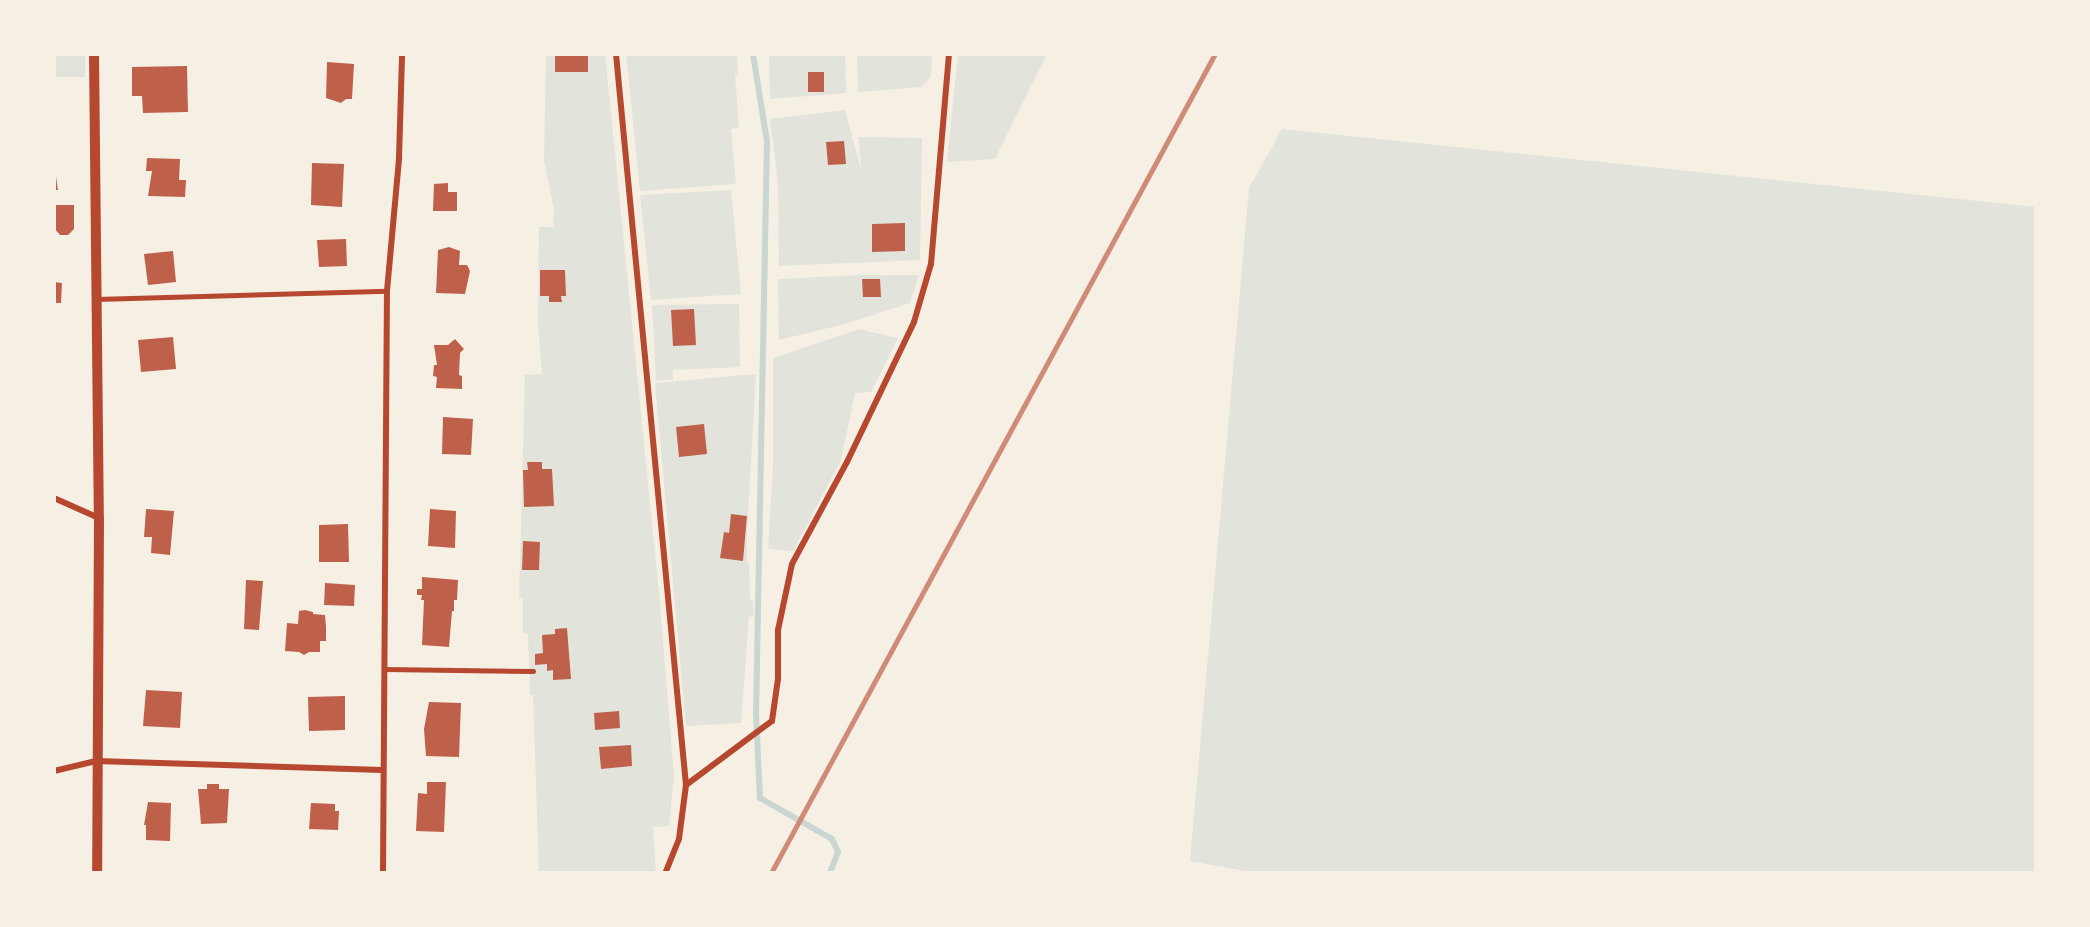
<!DOCTYPE html>
<html>
<head>
<meta charset="utf-8">
<style>
	body { margin:0 }
	#map { position:relative; width:2090px; height:927px; overflow:hidden; background:#f6efe4; font-family:"Sofia Sans Condensed",sans-serif }
	div>[style] { position:absolute }
	.green>* { inset:0; background:#e2e4dc }
	.stream>* { height:6px; margin:-3px; padding:0 3px; transform-origin:3px; border-radius:3px; background:#c9d6d2 }
	.building>* { inset:0; background:#bf614a }
	.service>* { height:4.5px; margin:-2.25px; padding:0 2.25px; transform-origin:2.25px; border-radius:2.25px; background:#b5482f }
	.minor>* { height:6px; margin:-3px; padding:0 3px; transform-origin:3px; border-radius:3px; background:#b5482f }
	.tertiary>* { height:10px; margin:-5px; padding:0 5px; transform-origin:5px; border-radius:5px; background:#b5482f }
	.rail>* { height:4.5px; margin:-2.25px; padding:0 2.25px; transform-origin:2.25px; border-radius:2.25px; background:#cf8b77 }
	span { translate:-50% -50%; white-space:nowrap; text-align:center; line-height:1.15; -webkit-text-stroke:5px #f6efe4; paint-order:stroke }
	.frame { position:absolute; inset:0; border:56px solid #f6efe4; pointer-events:none }
</style>
</head>
<body>
<div id="map">
	<div class="green">
		<i style="clip-path:polygon(54px 54px,85px 54px,85px 77px,54px 77px)"></i>
		<i style="clip-path:polygon(546px 54px,605px 54px,659px 593px,674px 776px,669px 826px,653px 827px,656px 873px,539px 873px,533px 695px,530px 695px,528px 634px,523px 633px,523px 598px,519px 598px,525px 375px,542px 374px,538px 326px,539px 227px,553px 227px,554px 209px,544px 161px)"></i>
		<i style="clip-path:polygon(626px 54px,737px 54px,738px 75px,735px 75px,739px 128px,731px 129px,736px 184px,640px 191px)"></i>
		<i style="clip-path:polygon(769px 54px,845px 54px,846px 93px,770px 99px)"></i>
		<i style="clip-path:polygon(857px 54px,932px 54px,931px 77px,922px 87px,858px 92px)"></i>
		<i style="clip-path:polygon(958px 54px,1047px 54px,995px 159px,947px 162px)"></i>
		<i style="clip-path:polygon(845px 110px,862px 173px,858px 137px,922px 138px,920px 260px,779px 266px,778px 184px,770px 119px)"></i>
		<i style="clip-path:polygon(1282px 129px,2036px 207px,2036px 873px,1256px 873px,1190px 861px,1249px 188px)"></i>
		<i style="clip-path:polygon(731px 190px,741px 294px,651px 300px,640px 195px)"></i>
		<i style="clip-path:polygon(862px 275px,919px 275px,910px 303px,845px 324px,779px 340px,778px 279px)"></i>
		<i style="clip-path:polygon(739px 304px,740px 367px,673px 370px,673px 380px,656px 380px,652px 305px)"></i>
		<i style="clip-path:polygon(859px 329px,898px 338px,871px 392px,855px 393px,841px 460px,793px 551px,768px 549px,773px 466px,773px 358px)"></i>
		<i style="clip-path:polygon(756px 374px,747px 533px,747px 562px,749px 563px,750px 600px,753px 601px,754px 616px,749px 617px,741px 723px,686px 726px,655px 383px)"></i>
	</div>
	<div class="stream">
		<i style="left:753px;top:54px;width:88px;rotate:80.9deg"></i>
		<i style="left:767px;top:141px;width:573px;rotate:91.1deg"></i>
		<i style="left:756px;top:714px;width:84px;rotate:87.3deg"></i>
		<i style="left:760px;top:798px;width:83px;rotate:29.7deg"></i>
		<i style="left:832px;top:839px;width:14px;rotate:65deg"></i>
		<i style="left:838px;top:852px;width:22px;rotate:111deg"></i>
	</div>
	<div class="building">
		<i style="clip-path:polygon(555px 54px,588px 54px,588px 72px,555px 72px)"></i>
		<i style="clip-path:polygon(327px 62px,354px 64px,352px 99px,346px 99px,341px 103px,326px 98px)"></i>
		<i style="clip-path:polygon(187px 66px,188px 112px,143px 113px,142px 96px,132px 96px,132px 67px)"></i>
		<i style="clip-path:polygon(808px 72px,824px 72px,824px 92px,808px 92px)"></i>
		<i style="clip-path:polygon(844px 141px,846px 164px,828px 165px,826px 142px)"></i>
		<i style="clip-path:polygon(147px 158px,180px 159px,179px 180px,186px 180px,185px 197px,148px 196px,152px 171px,146px 171px)"></i>
		<i style="clip-path:polygon(312px 163px,344px 164px,342px 207px,311px 205px)"></i>
		<i style="clip-path:polygon(54px 164px,58px 190px,54px 190px)"></i>
		<i style="clip-path:polygon(448px 183px,448px 192px,457px 192px,457px 211px,433px 211px,434px 184px)"></i>
		<i style="clip-path:polygon(54px 205px,74px 205px,74px 229px,68px 235px,60px 235px,54px 228px)"></i>
		<i style="clip-path:polygon(905px 223px,905px 251px,872px 252px,872px 224px)"></i>
		<i style="clip-path:polygon(346px 239px,347px 266px,319px 267px,317px 240px)"></i>
		<i style="clip-path:polygon(449px 247px,460px 251px,459px 265px,467px 265px,470px 271px,465px 294px,436px 293px,438px 250px)"></i>
		<i style="clip-path:polygon(173px 251px,176px 282px,148px 285px,144px 254px)"></i>
		<i style="clip-path:polygon(540px 270px,565px 270px,566px 296px,561px 296px,562px 302px,549px 302px,549px 296px,540px 296px)"></i>
		<i style="clip-path:polygon(862px 279px,880px 279px,881px 297px,863px 297px)"></i>
		<i style="clip-path:polygon(54px 282px,62px 283px,61px 303px,54px 303px)"></i>
		<i style="clip-path:polygon(694px 309px,696px 345px,673px 346px,671px 310px)"></i>
		<i style="clip-path:polygon(173px 337px,176px 369px,141px 372px,138px 340px)"></i>
		<i style="clip-path:polygon(455px 339px,464px 349px,460px 353px,459px 375px,462px 376px,462px 389px,436px 388px,437px 377px,433px 376px,434px 365px,437px 365px,434px 345px,448px 345px)"></i>
		<i style="clip-path:polygon(443px 417px,473px 419px,471px 455px,442px 454px)"></i>
		<i style="clip-path:polygon(704px 424px,707px 454px,679px 457px,676px 427px)"></i>
		<i style="clip-path:polygon(527px 462px,542px 462px,542px 469px,552px 469px,554px 506px,524px 507px,523px 470px,528px 470px)"></i>
		<i style="clip-path:polygon(146px 509px,174px 511px,170px 555px,151px 553px,152px 537px,144px 537px)"></i>
		<i style="clip-path:polygon(430px 509px,456px 511px,455px 548px,428px 546px)"></i>
		<i style="clip-path:polygon(731px 514px,747px 516px,743px 561px,720px 558px,724px 532px,729px 533px)"></i>
		<i style="clip-path:polygon(348px 524px,349px 562px,319px 562px,319px 525px)"></i>
		<i style="clip-path:polygon(523px 541px,540px 542px,539px 570px,522px 570px)"></i>
		<i style="clip-path:polygon(422px 577px,458px 580px,457px 600px,454px 600px,454px 611px,452px 611px,449px 647px,422px 645px,424px 600px,421px 600px,422px 595px,417px 595px,417px 589px,422px 589px)"></i>
		<i style="clip-path:polygon(246px 580px,263px 581px,259px 630px,244px 629px)"></i>
		<i style="clip-path:polygon(325px 583px,355px 585px,354px 606px,324px 605px)"></i>
		<i style="clip-path:polygon(305px 610px,313px 612px,313px 614px,325px 615px,326px 627px,326px 641px,320px 641px,320px 652px,309px 652px,304px 655px,299px 652px,285px 651px,287px 623px,298px 624px,299px 611px)"></i>
		<i style="clip-path:polygon(567px 628px,571px 679px,553px 680px,553px 670px,547px 671px,547px 664px,535px 665px,535px 654px,543px 653px,542px 635px,555px 634px,555px 629px)"></i>
		<i style="clip-path:polygon(146px 690px,182px 692px,180px 728px,143px 726px)"></i>
		<i style="clip-path:polygon(345px 696px,345px 730px,309px 731px,308px 697px)"></i>
		<i style="clip-path:polygon(429px 702px,461px 703px,459px 757px,426px 756px,424px 729px)"></i>
		<i style="clip-path:polygon(619px 711px,620px 728px,595px 730px,594px 713px)"></i>
		<i style="clip-path:polygon(631px 745px,632px 766px,601px 769px,599px 747px)"></i>
		<i style="clip-path:polygon(427px 782px,446px 782px,444px 832px,416px 831px,418px 793px,427px 794px)"></i>
		<i style="clip-path:polygon(207px 784px,219px 784px,219px 789px,229px 789px,227px 823px,201px 824px,198px 789px,207px 789px)"></i>
		<i style="clip-path:polygon(148px 802px,171px 803px,170px 841px,146px 840px,146px 825px,144px 825px)"></i>
		<i style="clip-path:polygon(311px 803px,335px 804px,335px 811px,339px 811px,338px 830px,309px 829px)"></i>
	</div>
	<div class="service">
		<i style="left:96px;top:299px;width:291px;rotate:-1.6deg"></i>
		<i style="left:385px;top:669px;width:148px;rotate:0.8deg"></i>
	</div>
	<div class="minor">
		<i style="left:616px;top:54px;width:734px;rotate:84.53deg"></i>
		<i style="left:686px;top:785px;width:54px;rotate:97.4deg"></i>
		<i style="left:679px;top:839px;width:37px;rotate:112deg"></i>
		<i style="left:54px;top:498px;width:49px;rotate:24deg"></i>
		<i style="left:54px;top:771px;width:43px;rotate:-13.4deg"></i>
		<i style="left:96px;top:761px;width:286px;rotate:1.8deg"></i>
		<i style="left:686px;top:785px;width:107px;rotate:-36.7deg"></i>
		<i style="left:772px;top:721px;width:42px;rotate:-81.9deg"></i>
		<i style="left:778px;top:679px;width:49px;rotate:-90deg"></i>
		<i style="left:778px;top:630px;width:67px;rotate:-78deg"></i>
		<i style="left:792px;top:564px;width:116px;rotate:-61.7deg"></i>
		<i style="left:847px;top:462px;width:155px;rotate:-64.4deg"></i>
		<i style="left:914px;top:322px;width:60px;rotate:-73.7deg"></i>
		<i style="left:931px;top:264px;width:211px;rotate:-85.1deg"></i>
		<i style="left:383px;top:873px;width:582px;rotate:-89.61deg"></i>
		<i style="left:387px;top:291px;width:134px;rotate:-84.8deg"></i>
		<i style="left:399px;top:158px;width:104px;rotate:-88.3deg"></i>
	</div>
	<div class="tertiary">
		<i style="left:94px;top:54px;width:464px;rotate:89.4deg"></i>
		<i style="left:99px;top:518px;width:355px;rotate:90.3deg"></i>
	</div>
	<div class="rail">
		<i style="left:771px;top:873px;width:932px;rotate:-61.54deg"></i>
	</div>
	<div class="frame"></div>
</div>
</body>
</html>
